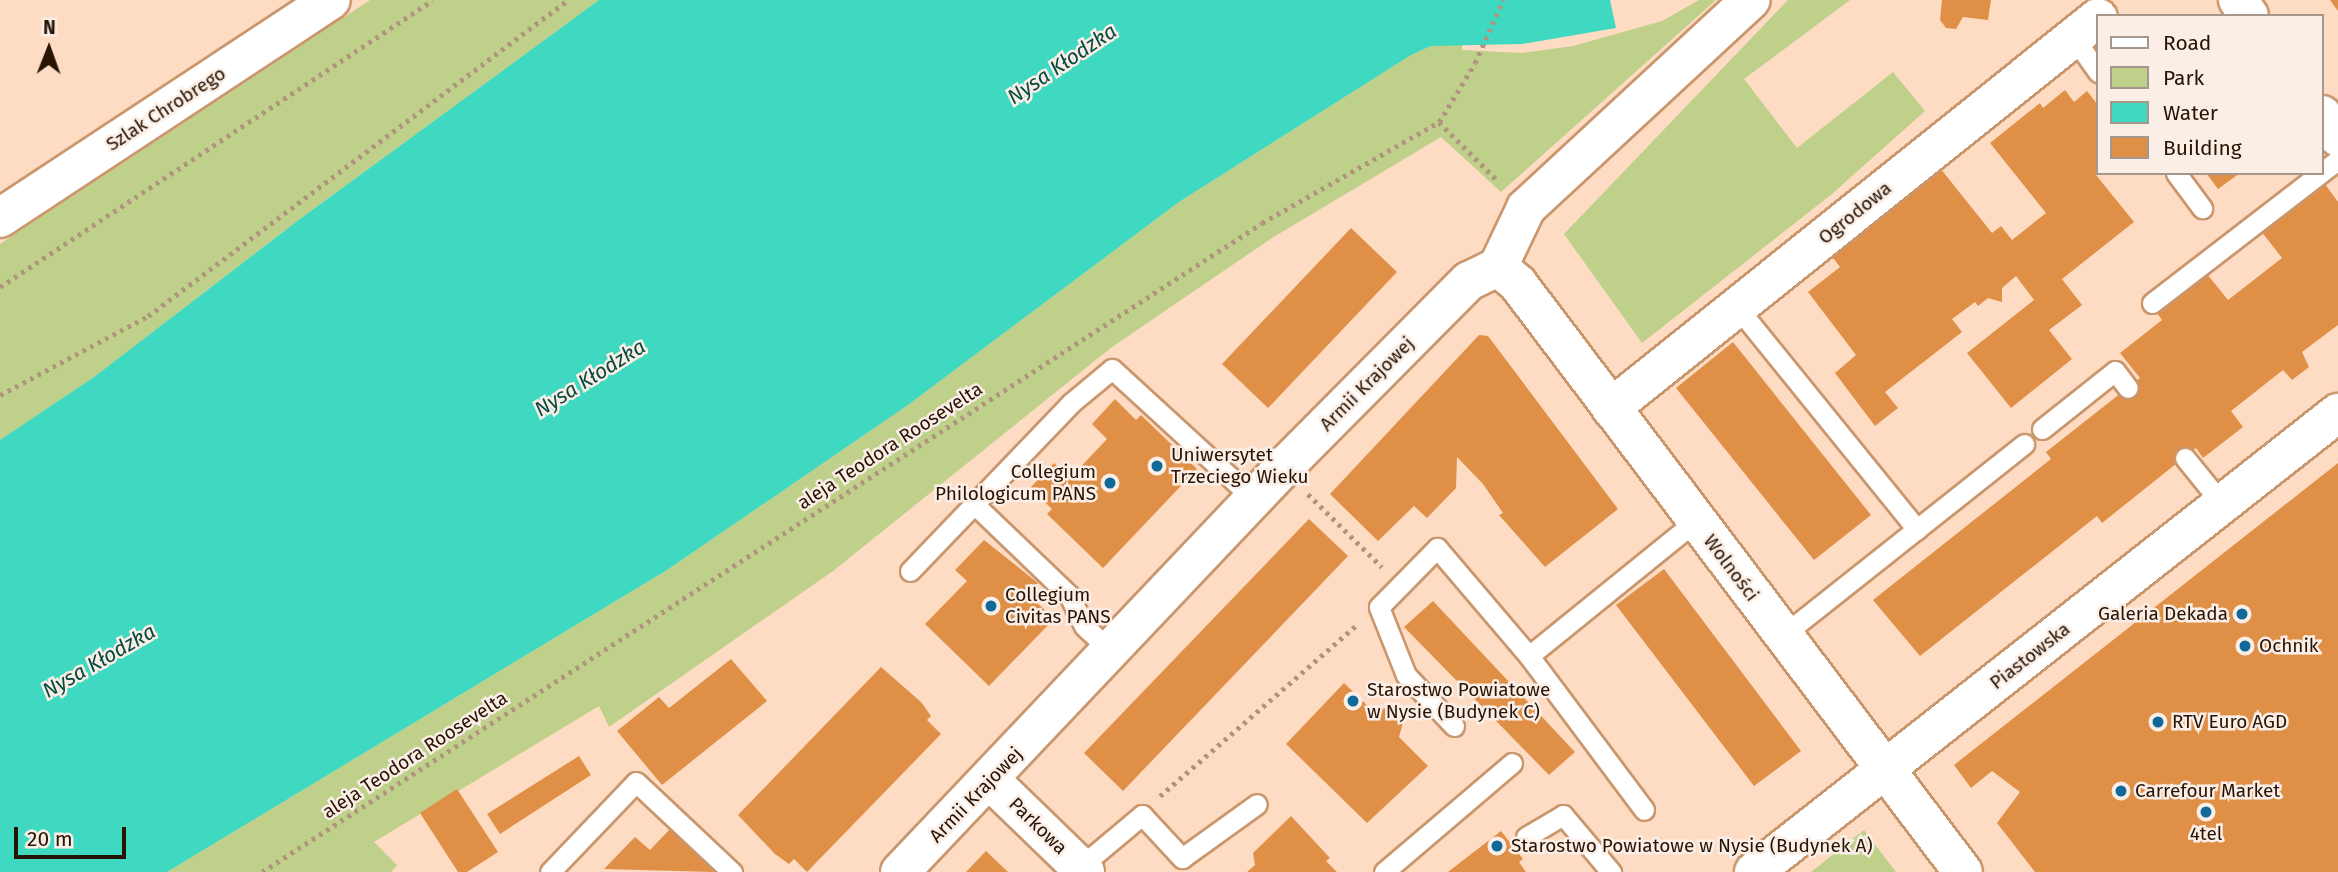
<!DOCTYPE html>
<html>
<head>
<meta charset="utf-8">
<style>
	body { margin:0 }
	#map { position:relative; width:2338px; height:872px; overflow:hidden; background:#fedcc3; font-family:"Fira Sans",sans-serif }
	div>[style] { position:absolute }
	.green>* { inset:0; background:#bed08a }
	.water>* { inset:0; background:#3ed9c0 }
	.building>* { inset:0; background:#e08f47 }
	.path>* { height:4.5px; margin-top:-2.25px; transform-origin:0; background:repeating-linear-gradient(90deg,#b1947e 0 3.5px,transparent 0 8.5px) }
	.roads { filter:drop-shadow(2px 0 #ca966c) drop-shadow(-2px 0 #ca966c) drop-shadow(0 2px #ca966c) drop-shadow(0 -2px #ca966c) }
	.service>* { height:19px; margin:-9.5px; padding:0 9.5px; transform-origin:9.5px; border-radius:9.5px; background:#fff }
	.minor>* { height:38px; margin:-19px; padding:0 19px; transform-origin:19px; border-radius:19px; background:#fff }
	.tertiary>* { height:38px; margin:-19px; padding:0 19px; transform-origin:19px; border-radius:19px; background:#fff }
	.secondary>* { height:38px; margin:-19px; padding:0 19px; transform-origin:19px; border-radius:19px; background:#fff }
	.dots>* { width:19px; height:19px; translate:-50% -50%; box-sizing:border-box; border:4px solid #faeee6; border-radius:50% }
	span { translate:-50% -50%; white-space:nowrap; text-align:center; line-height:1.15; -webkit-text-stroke:5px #faeee6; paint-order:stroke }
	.street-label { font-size:19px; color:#271404 }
	.poi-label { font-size:19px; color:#271404 }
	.left { translate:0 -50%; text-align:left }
	.right { translate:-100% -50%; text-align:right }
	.water-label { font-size:21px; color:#054a40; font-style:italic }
	.legend { position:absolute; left:2096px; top:14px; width:228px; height:161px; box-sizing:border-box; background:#faeee6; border:2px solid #a6978c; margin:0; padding:9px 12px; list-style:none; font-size:21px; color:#271404 }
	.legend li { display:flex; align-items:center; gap:14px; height:35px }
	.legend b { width:35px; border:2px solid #a6978c }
	.north { position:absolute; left:14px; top:14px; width:70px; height:70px; -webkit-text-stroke:5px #faeee6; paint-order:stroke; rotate:1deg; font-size:19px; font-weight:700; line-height:28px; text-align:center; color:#271404 }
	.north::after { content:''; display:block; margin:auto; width:24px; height:32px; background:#271404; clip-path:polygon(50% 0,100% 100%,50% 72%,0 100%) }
	.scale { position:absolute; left:14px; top:827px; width:112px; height:32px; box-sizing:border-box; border:4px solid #271404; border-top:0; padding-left:9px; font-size:21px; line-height:24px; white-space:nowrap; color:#271404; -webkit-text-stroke:5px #faeee6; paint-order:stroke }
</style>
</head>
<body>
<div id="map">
	<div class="green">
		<i style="clip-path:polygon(370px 0,599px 0,300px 219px,94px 377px,0 440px,0 244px)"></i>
		<i style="clip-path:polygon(1699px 0,1716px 0,1501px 192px,1441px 137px,1272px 238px,1112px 347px,833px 571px,609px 727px,599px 706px,374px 842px,397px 865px,391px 872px,167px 872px,667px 570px,908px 405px,1179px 202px,1411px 55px,1431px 46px,1462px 42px,1462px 50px,1522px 53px,1573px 46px,1662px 21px)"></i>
		<i style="clip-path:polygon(1788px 0,1850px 0,1744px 79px,1797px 148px,1893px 72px,1925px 111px,1832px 194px,1642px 343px,1564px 234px)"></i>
		<i style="clip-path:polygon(1864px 830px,1896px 872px,1811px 872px)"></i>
	</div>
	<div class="water">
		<i style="clip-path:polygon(599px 0,1610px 0,1616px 28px,1522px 44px,1431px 46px,1411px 55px,1179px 202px,908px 405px,667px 570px,167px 872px,0 872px,0 440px,94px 377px,300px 219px)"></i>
	</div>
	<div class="building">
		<i style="clip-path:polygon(1942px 0,1991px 0,1988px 20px,1963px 17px,1956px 29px,1946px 28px,1940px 20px)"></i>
		<i style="clip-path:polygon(2330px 0,2338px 0,2338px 11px)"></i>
		<i style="clip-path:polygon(2065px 90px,2074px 102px,2087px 91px,2098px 105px,2096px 175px,2134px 222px,2062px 279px,2082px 305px,2049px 330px,2072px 359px,2011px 408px,1967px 353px,2034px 300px,2016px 276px,2002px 288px,2002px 302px,1988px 298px,1978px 306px,1975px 302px,1952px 319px,1962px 332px,1885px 392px,1898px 408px,1875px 426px,1835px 373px,1856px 355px,1808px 292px,1840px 267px,1830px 254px,1940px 168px,1992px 233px,2001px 226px,2012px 240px,2046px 213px,1990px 143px,2040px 103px,2043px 108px)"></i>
		<i style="clip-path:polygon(2206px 173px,2240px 173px,2218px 189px)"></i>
		<i style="clip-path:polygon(2325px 184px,2338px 202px,2338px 325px,2302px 352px,2309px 367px,2292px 380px,2283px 370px,2231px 411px,2243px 427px,2203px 458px,2196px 448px,2102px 523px,2097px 516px,1920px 656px,1873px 600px,2051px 459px,2046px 452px,2140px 378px,2120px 353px,2162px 320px,2157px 313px,2207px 274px,2228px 300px,2282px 258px,2261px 231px)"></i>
		<i style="clip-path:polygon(1351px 228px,1397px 272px,1268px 408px,1222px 364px)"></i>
		<i style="clip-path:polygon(1479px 335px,1488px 336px,1618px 509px,1545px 567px,1499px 515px,1503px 513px,1483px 484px,1457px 457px,1456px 488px,1427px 518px,1414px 506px,1378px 541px,1330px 494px)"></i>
		<i style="clip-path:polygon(1733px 342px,1871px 515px,1814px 560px,1676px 388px)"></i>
		<i style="clip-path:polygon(1115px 399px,1136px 420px,1141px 415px,1197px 469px,1103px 568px,1047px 514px,1052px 509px,1030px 488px,1054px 463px,1070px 478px,1107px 439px,1092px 424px)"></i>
		<i style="clip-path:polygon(2338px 463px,2338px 872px,2035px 872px,1997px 823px,2020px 792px,1992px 771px,1971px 788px,1954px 765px)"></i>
		<i style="clip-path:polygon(1309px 519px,1348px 556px,1123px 791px,1084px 753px)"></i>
		<i style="clip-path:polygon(984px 540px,1038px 583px,1028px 594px,1054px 619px,989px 686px,925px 624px,967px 581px,955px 570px)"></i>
		<i style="clip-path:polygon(1664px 569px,1801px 751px,1754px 786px,1616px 605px)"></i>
		<i style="clip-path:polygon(1433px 601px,1575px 752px,1549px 775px,1404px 627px)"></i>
		<i style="clip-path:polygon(731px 659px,767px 701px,662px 785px,617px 731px,659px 697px,669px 708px)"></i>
		<i style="clip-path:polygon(881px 667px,921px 702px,931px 716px,927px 720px,941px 734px,807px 872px,794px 859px,789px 864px,775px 854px,738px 815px)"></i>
		<i style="clip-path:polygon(1344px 683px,1373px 711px,1391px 707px,1404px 719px,1399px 737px,1428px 766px,1367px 823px,1286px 744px)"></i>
		<i style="clip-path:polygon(579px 756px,591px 775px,500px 834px,487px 814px)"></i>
		<i style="clip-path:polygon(457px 789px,498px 852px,467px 872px,458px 872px,420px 813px)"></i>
		<i style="clip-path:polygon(1291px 816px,1330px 858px,1326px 861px,1337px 872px,1247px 872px,1255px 865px,1253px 853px)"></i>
		<i style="clip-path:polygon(670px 829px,714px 872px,604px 869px,635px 837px,650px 850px)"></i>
		<i style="clip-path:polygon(1501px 831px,1523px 859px,1519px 862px,1526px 872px,1448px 872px)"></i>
		<i style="clip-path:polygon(986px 851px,1008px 872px,966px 872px)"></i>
	</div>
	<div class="path">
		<i style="left:1439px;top:122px;width:69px;rotate:-58.6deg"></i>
		<i style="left:1475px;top:63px;width:69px;rotate:-66deg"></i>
		<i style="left:0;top:287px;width:519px;rotate:-33.54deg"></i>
		<i style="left:0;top:395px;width:168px;rotate:-28.1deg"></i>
		<i style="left:148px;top:316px;width:526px;rotate:-36.96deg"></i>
		<i style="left:1308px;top:494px;width:104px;rotate:44.6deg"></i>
		<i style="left:1160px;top:796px;width:261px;rotate:-41deg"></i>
		<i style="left:262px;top:872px;width:1192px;rotate:-32.98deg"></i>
		<i style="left:1262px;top:223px;width:204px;rotate:-29.7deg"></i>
		<i style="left:1439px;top:122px;width:83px;rotate:45deg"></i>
	</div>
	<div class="roads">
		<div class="service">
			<i style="left:2074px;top:38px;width:42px;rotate:54.8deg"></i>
			<i style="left:2322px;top:172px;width:20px;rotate:-37deg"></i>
			<i style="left:2176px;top:173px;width:44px;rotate:53.4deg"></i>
			<i style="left:2152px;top:303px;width:213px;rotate:-37.6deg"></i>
			<i style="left:1737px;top:307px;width:286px;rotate:51deg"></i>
			<i style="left:2042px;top:429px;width:93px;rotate:-38.5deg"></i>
			<i style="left:2115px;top:371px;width:21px;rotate:53deg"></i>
			<i style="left:2185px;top:458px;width:60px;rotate:51deg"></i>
			<i style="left:974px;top:504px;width:132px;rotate:43.8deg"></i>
			<i style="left:1069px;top:595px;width:34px;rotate:64deg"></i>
			<i style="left:1084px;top:626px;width:37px;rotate:43deg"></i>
			<i style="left:910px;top:571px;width:233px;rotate:-46.2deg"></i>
			<i style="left:1071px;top:403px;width:53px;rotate:-39.7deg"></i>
			<i style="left:1112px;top:369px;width:193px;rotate:42.5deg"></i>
			<i style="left:1782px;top:636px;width:309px;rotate:-38.4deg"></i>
			<i style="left:1529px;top:656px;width:192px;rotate:53.2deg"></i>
			<i style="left:1454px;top:726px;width:70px;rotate:-133.3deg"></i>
			<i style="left:1406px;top:675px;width:73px;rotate:-111.7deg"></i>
			<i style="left:1379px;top:607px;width:83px;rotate:-45.5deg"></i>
			<i style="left:1437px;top:548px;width:142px;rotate:49.6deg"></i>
			<i style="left:1529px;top:656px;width:215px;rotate:-39deg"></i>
			<i style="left:1526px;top:837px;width:43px;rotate:-30.7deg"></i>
			<i style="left:1563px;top:815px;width:75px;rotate:49.9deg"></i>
			<i style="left:1080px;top:867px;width:81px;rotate:-40deg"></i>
			<i style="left:1142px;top:815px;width:59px;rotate:47.1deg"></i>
			<i style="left:1182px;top:858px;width:92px;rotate:-35.8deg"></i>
			<i style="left:550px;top:872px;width:124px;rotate:-46.3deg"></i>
			<i style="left:636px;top:782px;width:132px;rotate:43.2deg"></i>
			<i style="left:1384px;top:872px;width:168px;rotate:-40.4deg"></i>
		</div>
		<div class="minor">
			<i style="left:2238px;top:0;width:19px;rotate:55deg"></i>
			<i style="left:2322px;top:115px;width:27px;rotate:54deg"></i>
			<i style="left:1498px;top:267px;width:26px;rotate:40deg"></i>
			<i style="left:1518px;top:284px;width:737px;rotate:52.88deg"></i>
			<i style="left:1611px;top:408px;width:624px;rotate:-38.69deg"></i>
			<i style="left:991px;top:781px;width:131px;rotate:44.1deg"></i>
			<i style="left:900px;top:872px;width:557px;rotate:-46.53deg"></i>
			<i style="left:1283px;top:468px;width:264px;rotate:-45.2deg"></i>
			<i style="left:1469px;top:281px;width:32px;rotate:-26deg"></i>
			<i style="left:1498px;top:267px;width:65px;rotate:-64.6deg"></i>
			<i style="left:1526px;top:208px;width:306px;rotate:-42.8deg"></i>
		</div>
		<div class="tertiary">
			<i style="left:1754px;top:872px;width:743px;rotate:-38.17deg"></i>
		</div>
		<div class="secondary">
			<i style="left:0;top:218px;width:396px;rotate:-33.4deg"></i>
		</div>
	</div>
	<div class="dots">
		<i style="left:1157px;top:466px;background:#0f6999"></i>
		<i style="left:1110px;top:483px;background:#0f6999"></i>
		<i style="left:991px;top:606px;background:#0f6999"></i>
		<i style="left:2242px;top:614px;background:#0f6999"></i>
		<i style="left:2245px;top:646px;background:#0f6999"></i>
		<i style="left:1353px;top:701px;background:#0f6999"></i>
		<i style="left:2158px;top:722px;background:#0f6999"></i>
		<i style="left:2121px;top:791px;background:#0f6999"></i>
		<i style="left:2206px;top:812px;background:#0f6999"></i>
		<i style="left:1497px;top:846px;background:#0f6999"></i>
	</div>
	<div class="street-label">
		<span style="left:166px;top:109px;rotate:-33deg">Szlak Chrobrego</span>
		<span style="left:1855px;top:213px;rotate:-39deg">Ogrodowa</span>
		<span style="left:1367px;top:384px;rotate:-45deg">Armii Krajowej</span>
		<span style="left:890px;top:446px;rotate:-33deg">aleja Teodora Roosevelta</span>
		<span style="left:1731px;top:568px;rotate:53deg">Wolności</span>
		<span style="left:2030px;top:656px;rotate:-38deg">Piastowska</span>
		<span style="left:415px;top:755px;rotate:-33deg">aleja Teodora Roosevelta</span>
		<span style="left:976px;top:795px;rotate:-46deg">Armii Krajowej</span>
		<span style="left:1038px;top:826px;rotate:44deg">Parkowa</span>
	</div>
	<div class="poi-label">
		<span class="left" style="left:1171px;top:466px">Uniwersytet<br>Trzeciego Wieku</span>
		<span class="right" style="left:1096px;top:483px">Collegium<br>Philologicum PANS</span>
		<span class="left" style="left:1005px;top:606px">Collegium<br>Civitas PANS</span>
		<span class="right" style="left:2228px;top:614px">Galeria Dekada</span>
		<span class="left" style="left:2259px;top:646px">Ochnik</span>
		<span class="left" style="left:1367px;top:701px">Starostwo Powiatowe<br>w Nysie (Budynek C)</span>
		<span class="left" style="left:2172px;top:722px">RTV Euro AGD</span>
		<span class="left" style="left:2135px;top:791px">Carrefour Market</span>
		<span style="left:2206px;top:834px">4tel</span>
		<span class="left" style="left:1511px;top:846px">Starostwo Powiatowe w Nysie (Budynek A)</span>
	</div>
	<div class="water-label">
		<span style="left:1062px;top:64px;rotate:-34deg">Nysa Kłodzka</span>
		<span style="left:590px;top:378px;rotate:-32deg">Nysa Kłodzka</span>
		<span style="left:99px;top:661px;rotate:-30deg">Nysa Kłodzka</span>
	</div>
	<ul class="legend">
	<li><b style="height:9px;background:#fff"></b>Road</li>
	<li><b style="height:19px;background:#bed08a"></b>Park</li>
	<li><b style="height:19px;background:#3ed9c0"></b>Water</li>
	<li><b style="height:19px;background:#e08f47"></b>Building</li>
	</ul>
	<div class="north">N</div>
	<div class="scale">20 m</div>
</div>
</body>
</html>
